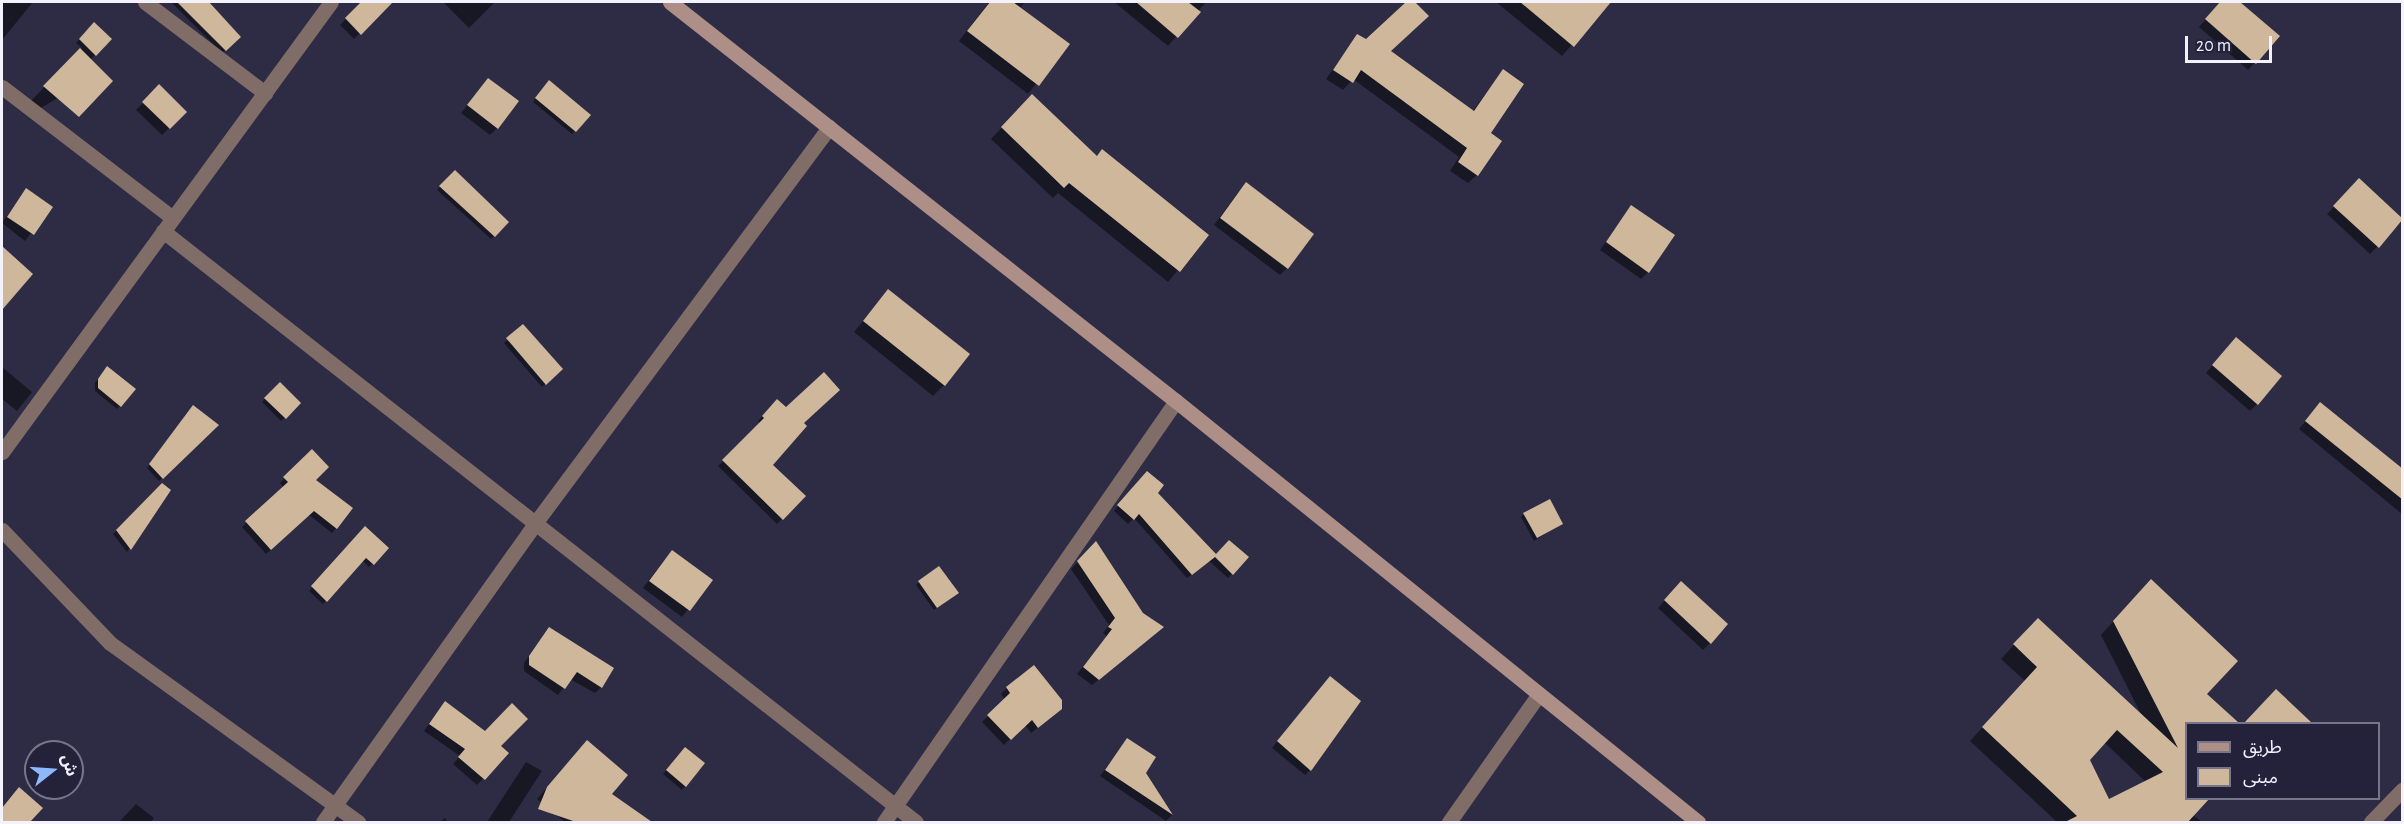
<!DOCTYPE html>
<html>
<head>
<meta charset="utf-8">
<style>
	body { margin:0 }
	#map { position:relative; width:2404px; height:824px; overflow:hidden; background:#2e2c45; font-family:"Alegreya Sans","Noto Sans Arabic",sans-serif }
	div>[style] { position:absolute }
	.shadow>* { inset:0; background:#0007 }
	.building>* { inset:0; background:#cfb79c }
	.street>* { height:15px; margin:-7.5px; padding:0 7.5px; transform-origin:7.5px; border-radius:7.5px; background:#806d68 }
	.secondary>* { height:15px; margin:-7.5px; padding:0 7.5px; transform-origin:7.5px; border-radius:7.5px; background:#ae8f88 }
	span { translate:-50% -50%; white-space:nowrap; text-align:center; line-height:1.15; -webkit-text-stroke:6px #24223b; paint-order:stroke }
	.frame { position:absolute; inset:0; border:3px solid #f3f2fd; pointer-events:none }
	.legend { position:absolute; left:2185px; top:722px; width:195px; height:78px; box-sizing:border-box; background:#24223b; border:2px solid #777589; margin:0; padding:8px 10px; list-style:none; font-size:18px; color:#f3f2fd }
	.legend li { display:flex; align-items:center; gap:12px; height:30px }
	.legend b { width:30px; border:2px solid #777589 }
	.north { position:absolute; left:24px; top:740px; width:60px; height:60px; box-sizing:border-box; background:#24223b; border:2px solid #777589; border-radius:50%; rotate:73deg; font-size:16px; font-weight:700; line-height:24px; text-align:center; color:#f3f2fd }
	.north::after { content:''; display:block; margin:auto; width:21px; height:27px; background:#8db9fc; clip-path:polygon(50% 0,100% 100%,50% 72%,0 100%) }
	.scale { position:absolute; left:2185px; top:36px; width:87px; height:27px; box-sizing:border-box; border:3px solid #f3f2fd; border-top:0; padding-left:8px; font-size:18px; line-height:21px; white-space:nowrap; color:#f3f2fd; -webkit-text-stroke:4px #24223b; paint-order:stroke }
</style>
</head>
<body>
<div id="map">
	<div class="shadow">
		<i style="clip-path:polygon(2px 2px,33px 2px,2px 40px)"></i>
		<i style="clip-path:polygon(171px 2px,207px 2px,239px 37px,222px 53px)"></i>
		<i style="clip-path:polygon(362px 2px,392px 2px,354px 39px,340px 25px)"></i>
		<i style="clip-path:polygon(443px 2px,495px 2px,469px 28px)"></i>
		<i style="clip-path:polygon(989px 2px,1025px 2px,1020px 8px,1068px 44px,1028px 94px,959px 41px)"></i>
		<i style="clip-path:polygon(1114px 2px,1206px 2px,1168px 46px)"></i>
		<i style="clip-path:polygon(1408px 2px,1427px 16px,1389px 52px,1472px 112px,1503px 71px,1477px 175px,1468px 183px,1450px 171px,1459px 157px,1353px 79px,1343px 90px,1326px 79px,1357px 36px,1366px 41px)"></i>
		<i style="clip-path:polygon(1496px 2px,1598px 2px,1605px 7px,1562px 56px)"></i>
		<i style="clip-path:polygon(2221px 2px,2237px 2px,2278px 36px,2248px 70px,2199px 27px)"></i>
		<i style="clip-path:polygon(94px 24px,110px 39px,90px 60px,99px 74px,39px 109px,30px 102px,82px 48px,76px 43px)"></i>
		<i style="clip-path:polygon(488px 80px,497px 128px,490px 135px,461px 113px)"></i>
		<i style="clip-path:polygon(546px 85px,589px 116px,572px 134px,533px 102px)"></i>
		<i style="clip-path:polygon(159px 87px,185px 112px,162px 135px,136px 110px)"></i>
		<i style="clip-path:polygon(1032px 96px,1096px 157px,1207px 235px,1168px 282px,1058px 193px,1053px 198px,991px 139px)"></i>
		<i style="clip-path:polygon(455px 172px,507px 222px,491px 239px,437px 190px)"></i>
		<i style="clip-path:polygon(2359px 180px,2402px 221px,2370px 254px,2327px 214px)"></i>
		<i style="clip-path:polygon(26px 190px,51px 207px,25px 241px,2px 223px)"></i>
		<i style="clip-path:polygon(1239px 191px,1287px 268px,1280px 275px,1214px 225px)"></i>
		<i style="clip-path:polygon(1631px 207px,1648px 272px,1641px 279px,1600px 250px)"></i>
		<i style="clip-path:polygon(9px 255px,4px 304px,2px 262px)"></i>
		<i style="clip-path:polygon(888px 291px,944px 385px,933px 396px,854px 332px)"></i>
		<i style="clip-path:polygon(523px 326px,560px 369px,542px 387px,504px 343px)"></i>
		<i style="clip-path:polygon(2229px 346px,2257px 404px,2250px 411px,2206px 373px)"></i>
		<i style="clip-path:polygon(2px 367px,32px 392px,17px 411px,2px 399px)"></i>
		<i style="clip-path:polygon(104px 371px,120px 406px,117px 409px,95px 391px,95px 383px)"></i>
		<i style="clip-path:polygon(280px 384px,299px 403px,281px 421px,262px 402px)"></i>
		<i style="clip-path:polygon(2320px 404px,2402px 470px,2402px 514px,2299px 429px)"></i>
		<i style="clip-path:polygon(772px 406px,802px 423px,771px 465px,804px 496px,777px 524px,718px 466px,761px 424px,758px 421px)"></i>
		<i style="clip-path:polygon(190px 410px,217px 425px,159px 481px,147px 468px)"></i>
		<i style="clip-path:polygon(312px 451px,314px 480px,336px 528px,332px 533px,309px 515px,266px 554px,242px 527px,284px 488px,280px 483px)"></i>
		<i style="clip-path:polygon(1143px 477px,1216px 556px,1247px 558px,1228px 578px,1209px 561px,1187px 578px,1134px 518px,1128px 524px,1114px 511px)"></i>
		<i style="clip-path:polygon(162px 485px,169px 490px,127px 552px,113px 534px)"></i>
		<i style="clip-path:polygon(1524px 514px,1561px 524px,1534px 541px,1521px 517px)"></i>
		<i style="clip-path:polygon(365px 528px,387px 548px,369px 567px,362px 560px,323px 604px,309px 591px)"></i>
		<i style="clip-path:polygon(1096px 544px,1156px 633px,1092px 685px,1077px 674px,1107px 636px,1103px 633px,1109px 625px,1071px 569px)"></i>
		<i style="clip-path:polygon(665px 559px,711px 580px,682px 617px,643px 588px)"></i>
		<i style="clip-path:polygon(919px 582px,954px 596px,934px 610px,916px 585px)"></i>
		<i style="clip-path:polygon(1674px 590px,1710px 643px,1703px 650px,1658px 608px)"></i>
		<i style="clip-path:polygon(evenodd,2138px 594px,2205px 694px,2236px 724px,2186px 724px,2186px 798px,2193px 815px,2202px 822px,2057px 822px,1970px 741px,2025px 681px,2001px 659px,2025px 633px,2142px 716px,2101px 635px,2138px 594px,2104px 742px,2146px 782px,2109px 801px,2088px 759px,2104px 742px)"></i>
		<i style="clip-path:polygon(550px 628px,601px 687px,595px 693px,570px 679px,558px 695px,524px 671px,524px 663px)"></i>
		<i style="clip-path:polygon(1324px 684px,1310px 770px,1305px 775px,1272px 748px)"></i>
		<i style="clip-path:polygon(1007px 688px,1054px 715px,1031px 733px,1025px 725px,1004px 745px,982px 722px,1005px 699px,1001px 694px)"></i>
		<i style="clip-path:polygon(2276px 691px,2310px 724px,2245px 724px)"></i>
		<i style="clip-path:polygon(445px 703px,507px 753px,477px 785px,453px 764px,460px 756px,424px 731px)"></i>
		<i style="clip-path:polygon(1127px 739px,1144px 773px,1173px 814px,1166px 821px,1100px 776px)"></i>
		<i style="clip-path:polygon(581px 748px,610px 794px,649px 822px,565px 822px,537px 799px)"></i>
		<i style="clip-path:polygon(682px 752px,703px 763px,682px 790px,663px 774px)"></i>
		<i style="clip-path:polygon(526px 762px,542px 771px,509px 822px,487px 822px)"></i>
		<i style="clip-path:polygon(12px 796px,40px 808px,28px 822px,2px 822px,2px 809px)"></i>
		<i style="clip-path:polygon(136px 804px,154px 818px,151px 822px,119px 822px)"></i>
		<i style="clip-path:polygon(445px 818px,448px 822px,439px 822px)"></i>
	</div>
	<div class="building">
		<i style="clip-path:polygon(177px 2px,209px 2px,241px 37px,226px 51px)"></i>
		<i style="clip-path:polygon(361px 2px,393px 2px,361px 35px,345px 18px)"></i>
		<i style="clip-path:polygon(990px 2px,1013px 2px,1070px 44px,1039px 86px,967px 31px)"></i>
		<i style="clip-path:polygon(1136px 2px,1188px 2px,1201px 12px,1178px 38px)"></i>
		<i style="clip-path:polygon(1406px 2px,1415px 2px,1429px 16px,1391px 51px,1474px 111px,1503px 69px,1524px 84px,1491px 133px,1502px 141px,1478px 176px,1458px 162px,1467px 148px,1361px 70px,1353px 83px,1333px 70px,1357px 34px,1366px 39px)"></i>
		<i style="clip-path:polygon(1520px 2px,1611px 2px,1574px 47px)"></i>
		<i style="clip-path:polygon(2220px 2px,2240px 2px,2280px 36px,2256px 64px,2205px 19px)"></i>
		<i style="clip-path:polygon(94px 22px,112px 39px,96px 56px,79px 39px)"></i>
		<i style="clip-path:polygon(80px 48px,113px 81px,79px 117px,43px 86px)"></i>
		<i style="clip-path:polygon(488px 78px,519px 101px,498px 129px,467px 105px)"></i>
		<i style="clip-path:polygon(549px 80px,591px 115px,576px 132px,535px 98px)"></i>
		<i style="clip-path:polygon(159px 84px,187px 112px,170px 129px,142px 102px)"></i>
		<i style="clip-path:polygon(1032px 94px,1097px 156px,1102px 149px,1209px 235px,1180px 272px,1069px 183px,1064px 188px,1001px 127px)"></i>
		<i style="clip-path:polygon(455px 170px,509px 222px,495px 237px,439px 186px)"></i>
		<i style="clip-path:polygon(2359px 178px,2403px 219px,2379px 248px,2333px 206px)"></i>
		<i style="clip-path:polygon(1246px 182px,1314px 234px,1288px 269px,1220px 218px)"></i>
		<i style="clip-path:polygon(26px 188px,53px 207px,34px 235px,7px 217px)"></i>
		<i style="clip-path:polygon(1631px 205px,1675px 235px,1649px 273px,1606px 242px)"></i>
		<i style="clip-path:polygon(2px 246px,33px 274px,2px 310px)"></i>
		<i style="clip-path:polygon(888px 289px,970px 354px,945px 386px,863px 321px)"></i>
		<i style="clip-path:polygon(523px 324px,563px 369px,546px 385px,506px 338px)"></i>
		<i style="clip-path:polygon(2236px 337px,2282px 376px,2258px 405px,2212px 365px)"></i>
		<i style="clip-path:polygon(107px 366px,136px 389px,121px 407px,98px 388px,98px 379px)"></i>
		<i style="clip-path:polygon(824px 372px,840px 390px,804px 423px,807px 426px,773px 465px,806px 496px,783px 520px,722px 460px,764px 418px,762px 416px,777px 399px,786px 407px)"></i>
		<i style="clip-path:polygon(280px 382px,301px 403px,286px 419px,264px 398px)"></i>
		<i style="clip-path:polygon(2320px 402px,2403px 469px,2403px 500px,2305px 421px)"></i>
		<i style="clip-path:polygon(193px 405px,219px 425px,163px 479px,149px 464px)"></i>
		<i style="clip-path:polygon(312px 449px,329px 467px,316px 480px,353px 508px,337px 529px,314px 511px,271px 550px,245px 521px,288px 482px,283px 477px)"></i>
		<i style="clip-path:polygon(1147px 471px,1164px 485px,1158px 493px,1216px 554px,1229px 540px,1249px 557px,1233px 575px,1215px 557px,1192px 575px,1139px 514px,1134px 520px,1117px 505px)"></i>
		<i style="clip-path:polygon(162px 483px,171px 490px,131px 550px,116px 530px)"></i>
		<i style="clip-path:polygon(1550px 499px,1563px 524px,1537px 538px,1523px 513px)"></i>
		<i style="clip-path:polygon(365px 526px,389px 548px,374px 565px,366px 558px,327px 602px,311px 586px)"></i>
		<i style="clip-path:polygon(1096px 541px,1143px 613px,1164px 627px,1099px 680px,1083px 667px,1112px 629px,1108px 627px,1115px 618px,1077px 561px)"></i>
		<i style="clip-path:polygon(672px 550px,713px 580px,690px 611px,649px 581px)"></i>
		<i style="clip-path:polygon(939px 566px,959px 593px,937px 608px,918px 581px)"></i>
		<i style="clip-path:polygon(evenodd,2151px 579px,2238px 661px,2207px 694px,2239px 723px,2187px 723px,2187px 798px,2210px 798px,2188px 822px,2065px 822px,2077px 816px,1982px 727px,2037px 667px,2013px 644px,2038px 618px,2178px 748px,2113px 621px,2151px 579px,2117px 730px,2163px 772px,2109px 799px,2090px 760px,2117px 730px)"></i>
		<i style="clip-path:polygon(1681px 581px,1728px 624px,1711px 644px,1664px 600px)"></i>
		<i style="clip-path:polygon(549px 627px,614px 668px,602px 688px,577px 672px,565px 689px,529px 665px,529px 656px)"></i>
		<i style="clip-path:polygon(1034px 665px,1062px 700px,1062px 709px,1038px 728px,1032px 720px,1011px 740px,987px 715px,1010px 693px,1006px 687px)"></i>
		<i style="clip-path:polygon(1330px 676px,1361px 701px,1311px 771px,1277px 741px)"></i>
		<i style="clip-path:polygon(2276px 689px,2312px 723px,2244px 723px)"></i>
		<i style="clip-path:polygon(445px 701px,485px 731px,512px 703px,528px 719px,501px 746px,509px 753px,485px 780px,458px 757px,465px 749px,429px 724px)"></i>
		<i style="clip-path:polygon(1127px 738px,1156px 757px,1146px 773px,1173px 815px,1105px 770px)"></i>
		<i style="clip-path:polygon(587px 740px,628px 775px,612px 794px,652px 822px,576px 822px,538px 809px,547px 787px)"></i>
		<i style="clip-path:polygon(685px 747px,705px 763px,686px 787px,666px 770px)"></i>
		<i style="clip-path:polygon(19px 787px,43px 808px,30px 822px,2px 822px,2px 808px)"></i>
	</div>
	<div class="street">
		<i style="left:145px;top:2px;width:151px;rotate:37.2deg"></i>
		<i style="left:2px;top:87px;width:215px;rotate:37.5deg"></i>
		<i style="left:163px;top:231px;width:957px;rotate:38.13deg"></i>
		<i style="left:2px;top:452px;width:557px;rotate:-53.83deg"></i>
		<i style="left:2px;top:530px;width:156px;rotate:46.3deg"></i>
		<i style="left:110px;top:643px;width:306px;rotate:35.8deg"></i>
		<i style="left:323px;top:822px;width:368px;rotate:-54.6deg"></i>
		<i style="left:536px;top:522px;width:492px;rotate:-53.4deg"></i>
		<i style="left:884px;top:822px;width:512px;rotate:-55.26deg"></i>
		<i style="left:1449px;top:822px;width:156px;rotate:-54.9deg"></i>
		<i style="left:2371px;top:822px;width:45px;rotate:-45.9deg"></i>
	</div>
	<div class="secondary">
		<i style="left:670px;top:2px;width:644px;rotate:38.26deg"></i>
		<i style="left:1176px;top:401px;width:671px;rotate:38.89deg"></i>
	</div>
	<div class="frame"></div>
	<ul class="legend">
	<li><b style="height:8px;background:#ae8f88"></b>طريق</li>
	<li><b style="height:16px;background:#cfb79c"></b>مبنى</li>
	</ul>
	<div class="north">ش</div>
	<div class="scale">20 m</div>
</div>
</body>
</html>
